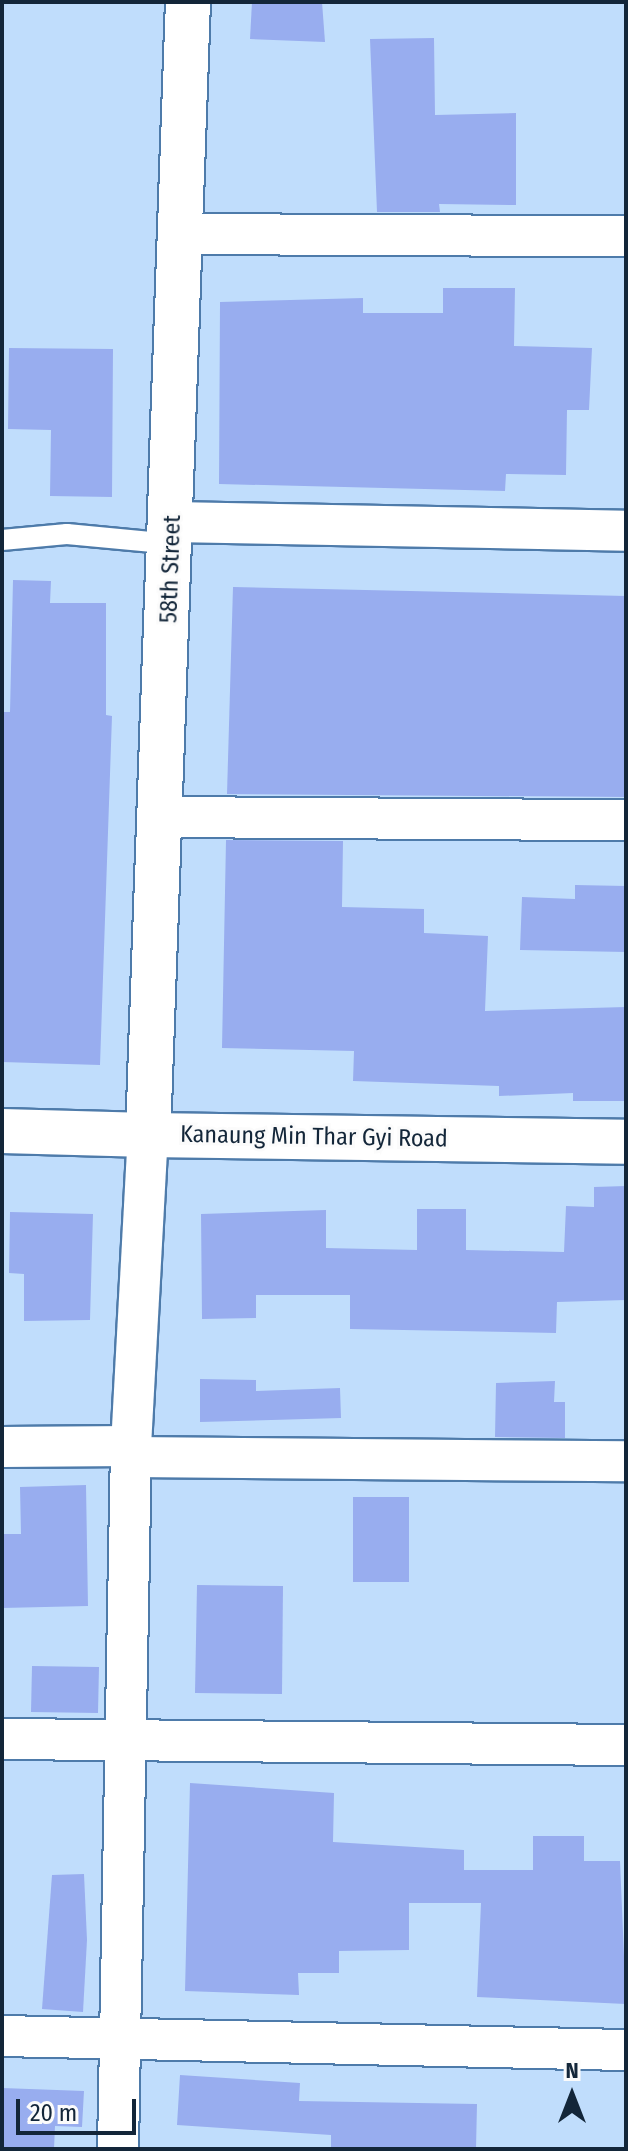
<!DOCTYPE html>
<html>
<head>
<meta charset="utf-8">
<style>
	body { margin:0 }
	#map { position:relative; width:628px; height:2151px; overflow:hidden; background:#c0ddfc; font-family:"Fira Sans Condensed",sans-serif }
	div>[style] { position:absolute }
	.building>* { inset:0; background:#98adef }
	.roads { filter:drop-shadow(2px 0 #4e7baa) drop-shadow(-2px 0 #4e7baa) drop-shadow(0 2px #4e7baa) drop-shadow(0 -2px #4e7baa) }
	.service>* { height:20px; margin:-10px; padding:0 10px; transform-origin:10px; border-radius:10px; background:#fff }
	.minor>* { height:40px; margin:-20px; padding:0 20px; transform-origin:20px; border-radius:20px; background:#fff }
	.tertiary>* { height:44px; margin:-22px; padding:0 22px; transform-origin:22px; border-radius:22px; background:#fff }
	.secondary>* { height:44px; margin:-22px; padding:0 22px; transform-origin:22px; border-radius:22px; background:#fff }
	span { translate:-50% -50%; white-space:nowrap; text-align:center; line-height:1.15; -webkit-text-stroke:6px #fbfbfb; paint-order:stroke }
	.street-label { font-size:24px; color:#132639 }
	.frame { position:absolute; inset:0; border:4px solid #132639; pointer-events:none }
	.north { position:absolute; left:532px; top:2055px; width:80px; height:80px; -webkit-text-stroke:6px #fbfbfb; paint-order:stroke; rotate:0deg; font-size:22px; font-weight:700; line-height:32px; text-align:center; color:#132639 }
	.north::after { content:''; display:block; margin:auto; width:28px; height:36px; background:#132639; clip-path:polygon(50% 0,100% 100%,50% 72%,0 100%) }
	.scale { position:absolute; left:16px; top:2099px; width:120px; height:36px; box-sizing:border-box; border:4px solid #132639; border-top:0; padding-left:10px; font-size:24px; line-height:28px; white-space:nowrap; color:#132639; -webkit-text-stroke:6px #fbfbfb; paint-order:stroke }
</style>
</head>
<body>
<div id="map">
	<div class="building">
		<i style="clip-path:polygon(252px 2px,322px 2px,325px 42px,250px 39px)"></i>
		<i style="clip-path:polygon(434px 38px,435px 115px,516px 113px,516px 205px,439px 204px,440px 212px,377px 212px,370px 39px)"></i>
		<i style="clip-path:polygon(443px 288px,515px 288px,514px 346px,592px 348px,589px 410px,567px 410px,566px 475px,506px 474px,505px 491px,219px 484px,220px 302px,363px 298px,363px 313px,443px 313px)"></i>
		<i style="clip-path:polygon(9px 348px,113px 349px,112px 497px,50px 496px,51px 430px,8px 429px)"></i>
		<i style="clip-path:polygon(13px 580px,51px 581px,50px 603px,106px 603px,106px 715px,112px 716px,100px 1065px,2px 1062px,2px 712px,10px 712px)"></i>
		<i style="clip-path:polygon(233px 587px,626px 596px,626px 797px,227px 794px)"></i>
		<i style="clip-path:polygon(226px 840px,343px 841px,342px 907px,424px 909px,424px 933px,488px 936px,485px 1011px,626px 1007px,626px 1101px,573px 1101px,573px 1093px,499px 1096px,499px 1086px,353px 1081px,354px 1051px,222px 1048px)"></i>
		<i style="clip-path:polygon(575px 885px,626px 886px,626px 952px,520px 950px,522px 897px,575px 899px)"></i>
		<i style="clip-path:polygon(626px 1186px,626px 1300px,557px 1302px,556px 1333px,350px 1329px,350px 1295px,256px 1295px,256px 1318px,202px 1319px,201px 1214px,326px 1210px,326px 1248px,417px 1250px,417px 1209px,466px 1209px,466px 1250px,564px 1252px,566px 1206px,594px 1207px,594px 1187px)"></i>
		<i style="clip-path:polygon(10px 1212px,93px 1214px,90px 1320px,24px 1321px,24px 1274px,9px 1273px)"></i>
		<i style="clip-path:polygon(200px 1379px,256px 1380px,256px 1391px,340px 1388px,341px 1418px,200px 1422px)"></i>
		<i style="clip-path:polygon(555px 1381px,554px 1402px,565px 1402px,565px 1438px,495px 1437px,496px 1383px)"></i>
		<i style="clip-path:polygon(86px 1485px,88px 1606px,2px 1608px,2px 1534px,21px 1534px,20px 1487px)"></i>
		<i style="clip-path:polygon(353px 1497px,409px 1497px,409px 1582px,353px 1582px)"></i>
		<i style="clip-path:polygon(197px 1585px,283px 1586px,282px 1694px,195px 1693px)"></i>
		<i style="clip-path:polygon(32px 1666px,99px 1667px,98px 1713px,31px 1712px)"></i>
		<i style="clip-path:polygon(190px 1783px,334px 1793px,333px 1842px,464px 1850px,464px 1870px,533px 1870px,533px 1836px,584px 1836px,584px 1861px,620px 1861px,626px 2004px,477px 1997px,481px 1903px,409px 1903px,409px 1950px,339px 1951px,339px 1973px,298px 1973px,299px 1995px,185px 1991px)"></i>
		<i style="clip-path:polygon(84px 1874px,87px 1940px,83px 2012px,42px 2009px,52px 1875px)"></i>
		<i style="clip-path:polygon(180px 2075px,300px 2083px,299px 2101px,477px 2104px,476px 2149px,331px 2149px,331px 2135px,177px 2125px)"></i>
		<i style="clip-path:polygon(2px 2088px,84px 2091px,82px 2127px,55px 2126px,54px 2149px,2px 2149px)"></i>
	</div>
	<div class="roads">
		<div class="service">
			<i style="left:2px;top:540px;width:65px;rotate:-5.3deg"></i>
			<i style="left:67px;top:534px;width:105px;rotate:5.4deg"></i>
		</div>
		<div class="minor">
			<i style="left:184px;top:234px;width:442px;rotate:0.3deg"></i>
			<i style="left:173px;top:522px;width:453px;rotate:1.1deg"></i>
			<i style="left:163px;top:817px;width:463px;rotate:0.4deg"></i>
			<i style="left:2px;top:1447px;width:129px;rotate:-0.4deg"></i>
			<i style="left:131px;top:1457px;width:495px;rotate:0.5deg"></i>
			<i style="left:2px;top:1739px;width:624px;rotate:0.55deg"></i>
			<i style="left:2px;top:2036px;width:624px;rotate:1.29deg"></i>
			<i style="left:118px;top:2149px;width:703px;rotate:-88.94deg"></i>
			<i style="left:131px;top:1446px;width:311px;rotate:-86.9deg"></i>
		</div>
		<div class="tertiary">
			<i style="left:148px;top:1135px;width:478px;rotate:0.8deg"></i>
		</div>
		<div class="secondary">
			<i style="left:2px;top:1131px;width:146px;rotate:1.6deg"></i>
			<i style="left:148px;top:1135px;width:1134px;rotate:-87.98deg"></i>
		</div>
	</div>
	<div class="street-label">
		<span style="left:171px;top:569px;rotate:-88deg">58th Street</span>
		<span style="left:314px;top:1137px;rotate:1deg">Kanaung Min Thar Gyi Road</span>
	</div>
	<div class="frame"></div>
	<div class="north">N</div>
	<div class="scale">20 m</div>
</div>
</body>
</html>
